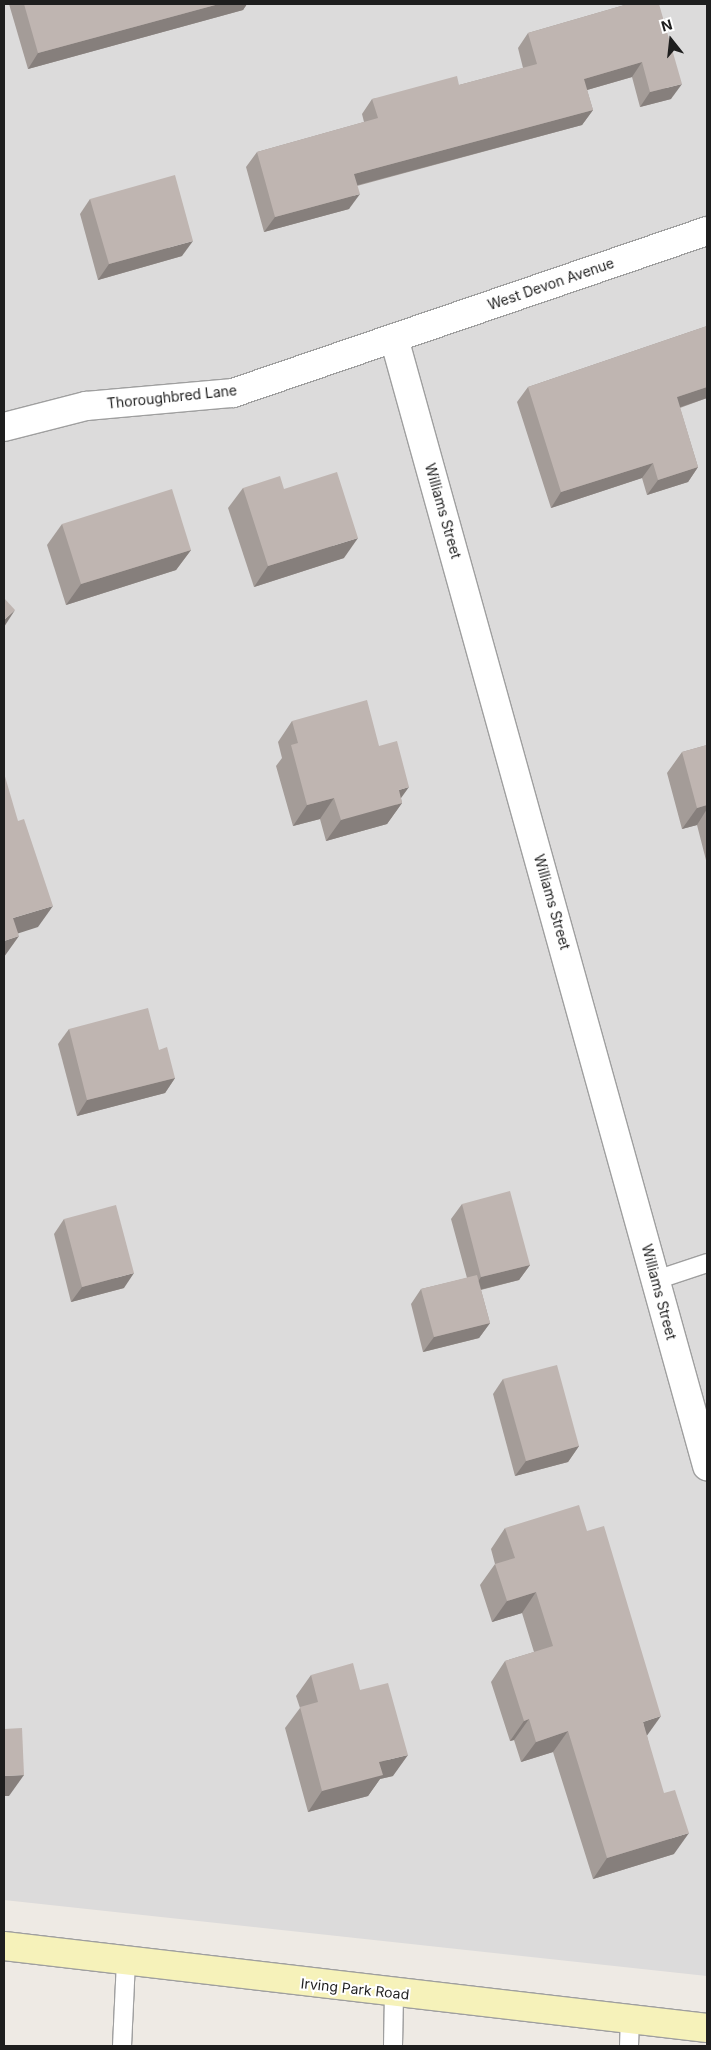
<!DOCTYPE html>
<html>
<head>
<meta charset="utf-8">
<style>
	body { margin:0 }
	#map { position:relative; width:711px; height:2050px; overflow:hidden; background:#eeeae4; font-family:Inter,sans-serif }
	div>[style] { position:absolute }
	.residential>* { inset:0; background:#dcdbdb }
	.roads { filter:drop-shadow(1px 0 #9f9f9f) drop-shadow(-1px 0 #9f9f9f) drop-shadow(0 1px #9f9f9f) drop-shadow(0 -1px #9f9f9f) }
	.service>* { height:18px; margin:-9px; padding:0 9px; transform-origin:9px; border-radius:9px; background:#fff }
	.minor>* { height:28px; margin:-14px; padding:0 14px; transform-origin:14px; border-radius:14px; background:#fff }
	.secondary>* { height:28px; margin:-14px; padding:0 14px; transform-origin:14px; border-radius:14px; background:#f6f2ba }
	.wall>* { inset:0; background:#a49c98 }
	.shaded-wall>* { inset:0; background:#867f7c }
	.building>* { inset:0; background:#bfb5b1 }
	span { translate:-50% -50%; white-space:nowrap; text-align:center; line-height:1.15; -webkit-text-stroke:4px #fff; paint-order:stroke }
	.street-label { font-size:14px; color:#1e1e1e }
	.frame { position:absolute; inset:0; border:5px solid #1e1e1e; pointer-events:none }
	.north { position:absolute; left:646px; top:15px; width:50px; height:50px; -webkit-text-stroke:4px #fff; paint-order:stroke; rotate:344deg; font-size:14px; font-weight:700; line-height:20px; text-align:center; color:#1e1e1e }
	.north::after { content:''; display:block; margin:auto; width:18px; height:22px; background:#1e1e1e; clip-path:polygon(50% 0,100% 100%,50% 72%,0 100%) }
</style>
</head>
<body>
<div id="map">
	<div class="residential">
		<i style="clip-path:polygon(4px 4px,707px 4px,707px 1976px,4px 1900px)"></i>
	</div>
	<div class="roads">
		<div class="service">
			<i style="left:656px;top:1280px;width:54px;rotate:-18.4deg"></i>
			<i style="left:122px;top:2046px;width:85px;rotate:-87.3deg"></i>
			<i style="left:393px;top:2046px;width:53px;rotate:-88.9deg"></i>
			<i style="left:629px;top:2046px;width:26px;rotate:-88deg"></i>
		</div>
		<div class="minor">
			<i style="left:394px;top:338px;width:1171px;rotate:74.49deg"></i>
			<i style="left:4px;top:427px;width:85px;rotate:-14.4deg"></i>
			<i style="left:86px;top:406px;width:148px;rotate:-5.1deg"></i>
			<i style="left:233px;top:393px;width:501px;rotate:-18.87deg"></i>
		</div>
		<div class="secondary">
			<i style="left:4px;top:1946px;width:708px;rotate:6.65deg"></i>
		</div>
	</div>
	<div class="wall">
		<i style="clip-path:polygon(9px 4px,247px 4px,243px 10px,28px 69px)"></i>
		<i style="clip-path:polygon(628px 4px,671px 99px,640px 107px,632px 77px,587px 90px,593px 110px,582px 125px,357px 186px,349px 209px,264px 232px,246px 167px,257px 152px,364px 122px,362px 114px,372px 99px,459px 85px,523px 68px,518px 48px,528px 33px)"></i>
		<i style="clip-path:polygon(90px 199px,182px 256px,98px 280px,80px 214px)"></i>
		<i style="clip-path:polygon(707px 326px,707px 398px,680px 408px,698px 467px,688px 482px,647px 495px,642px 478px,551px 508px,517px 402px,528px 387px)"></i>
		<i style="clip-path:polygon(243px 488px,284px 489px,344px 558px,254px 587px,228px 508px)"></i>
		<i style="clip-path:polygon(62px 524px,191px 550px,176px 570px,66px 605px,47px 545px)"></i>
		<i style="clip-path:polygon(292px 721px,379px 746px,401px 798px,402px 803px,387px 824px,326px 841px,320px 819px,293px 826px,276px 766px,282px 758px,278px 742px)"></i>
		<i style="clip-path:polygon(707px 745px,707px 864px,697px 825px,682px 829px,667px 773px,682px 752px)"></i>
		<i style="clip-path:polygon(69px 1029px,175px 1078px,165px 1093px,77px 1116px,58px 1044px)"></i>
		<i style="clip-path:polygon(462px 1204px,530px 1265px,519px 1280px,481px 1290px,490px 1323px,479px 1338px,423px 1352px,411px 1304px,421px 1289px,467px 1278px,451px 1219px)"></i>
		<i style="clip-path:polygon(64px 1219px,124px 1288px,71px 1302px,54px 1234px)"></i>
		<i style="clip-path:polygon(503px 1379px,579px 1446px,568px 1462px,515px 1476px,493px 1394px)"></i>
		<i style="clip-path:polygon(505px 1528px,647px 1736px,674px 1854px,593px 1879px,553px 1752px,521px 1762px,514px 1740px,510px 1741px,491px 1682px,505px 1661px,534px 1652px,522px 1613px,492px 1622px,480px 1585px,495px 1564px,491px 1549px)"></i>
		<i style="clip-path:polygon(311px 1675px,360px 1690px,393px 1776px,380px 1779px,368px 1796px,308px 1812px,285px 1728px,300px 1708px,296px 1696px)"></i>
	</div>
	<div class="shaded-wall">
		<i style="clip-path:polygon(219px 4px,247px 4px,243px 10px,28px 69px,38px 53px)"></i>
		<i style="clip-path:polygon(642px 62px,632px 77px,573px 94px,584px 79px)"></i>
		<i style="clip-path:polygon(682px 84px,671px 99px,640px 107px,650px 92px)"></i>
		<i style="clip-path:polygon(593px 110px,582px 125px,343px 189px,354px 174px)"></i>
		<i style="clip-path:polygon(360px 194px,349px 209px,264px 232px,275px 217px)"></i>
		<i style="clip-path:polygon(193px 241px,182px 256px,98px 280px,109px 264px)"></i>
		<i style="clip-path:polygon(707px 387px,707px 398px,666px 412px,677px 397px)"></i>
		<i style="clip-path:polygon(653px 463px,642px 478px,551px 508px,561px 492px)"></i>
		<i style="clip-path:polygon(698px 467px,688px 482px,647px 495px,658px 480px)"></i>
		<i style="clip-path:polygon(358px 538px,344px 558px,254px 587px,268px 566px)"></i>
		<i style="clip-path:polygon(191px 550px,176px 570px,66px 605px,81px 584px)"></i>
		<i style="clip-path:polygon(15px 610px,4px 627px,4px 620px)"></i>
		<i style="clip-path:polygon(409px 787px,396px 805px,402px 803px,387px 824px,326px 841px,341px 820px,399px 790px)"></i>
		<i style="clip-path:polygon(334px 798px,320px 819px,293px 826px,307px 805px)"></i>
		<i style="clip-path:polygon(707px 805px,707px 809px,697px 825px,682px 829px,697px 808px)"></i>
		<i style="clip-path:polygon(53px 906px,38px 927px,4px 938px,13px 918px)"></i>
		<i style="clip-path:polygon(19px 936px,4px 957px,4px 958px,4px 941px)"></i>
		<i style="clip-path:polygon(175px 1078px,165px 1093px,77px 1116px,87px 1100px)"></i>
		<i style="clip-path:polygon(530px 1265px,519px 1280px,471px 1292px,481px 1277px)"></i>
		<i style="clip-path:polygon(134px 1273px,124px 1288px,71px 1302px,82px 1287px)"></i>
		<i style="clip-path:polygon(490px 1323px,479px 1338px,423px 1352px,434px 1337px)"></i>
		<i style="clip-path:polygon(579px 1446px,568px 1462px,515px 1476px,526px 1461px)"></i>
		<i style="clip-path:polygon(536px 1592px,522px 1613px,492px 1622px,507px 1601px)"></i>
		<i style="clip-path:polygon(661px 1716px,646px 1737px,643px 1722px)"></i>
		<i style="clip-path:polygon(529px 1719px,514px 1740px,510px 1741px,524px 1721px)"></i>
		<i style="clip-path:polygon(568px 1731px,553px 1752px,521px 1762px,536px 1742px)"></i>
		<i style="clip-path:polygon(408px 1755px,393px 1776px,380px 1779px,368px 1796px,308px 1812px,322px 1791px,379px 1762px)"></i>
		<i style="clip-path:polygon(24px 1775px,9px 1796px,4px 1796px,4px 1776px)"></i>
		<i style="clip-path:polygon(689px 1833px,674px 1854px,593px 1879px,607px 1858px)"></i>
	</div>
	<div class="building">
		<i style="clip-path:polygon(24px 4px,219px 4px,38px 53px)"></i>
		<i style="clip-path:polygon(628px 4px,659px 4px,682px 84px,650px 92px,642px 62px,584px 79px,593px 110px,354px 174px,360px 194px,275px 217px,257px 152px,378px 118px,372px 99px,457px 76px,459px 85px,537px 64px,528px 33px)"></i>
		<i style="clip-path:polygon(175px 175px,193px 241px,109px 264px,90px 199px)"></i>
		<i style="clip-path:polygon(707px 326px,707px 387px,677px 397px,698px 467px,658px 480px,653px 463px,561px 492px,528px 387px)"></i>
		<i style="clip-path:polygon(337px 472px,358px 538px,268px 566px,243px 488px,280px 476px,284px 489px)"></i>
		<i style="clip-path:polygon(172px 489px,191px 550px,81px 584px,62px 524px)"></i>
		<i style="clip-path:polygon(4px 598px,15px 610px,4px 620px)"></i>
		<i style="clip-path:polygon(367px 700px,379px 746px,397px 741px,409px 787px,399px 790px,402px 803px,341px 820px,334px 798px,307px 805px,291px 745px,298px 743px,292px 721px)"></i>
		<i style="clip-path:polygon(707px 745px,707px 805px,697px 808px,682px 752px)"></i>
		<i style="clip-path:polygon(4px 773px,18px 821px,24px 819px,53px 906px,13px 918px,19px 936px,4px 941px)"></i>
		<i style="clip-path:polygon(148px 1008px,159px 1050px,167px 1047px,175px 1078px,87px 1100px,69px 1029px)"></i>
		<i style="clip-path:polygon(510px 1191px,530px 1265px,481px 1277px,462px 1204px)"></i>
		<i style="clip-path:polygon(116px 1205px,134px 1273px,82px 1287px,64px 1219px)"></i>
		<i style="clip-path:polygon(477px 1275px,490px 1323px,434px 1337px,421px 1289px)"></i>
		<i style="clip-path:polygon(557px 1365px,579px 1446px,526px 1461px,503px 1379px)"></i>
		<i style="clip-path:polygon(579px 1505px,587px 1531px,604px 1526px,661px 1716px,643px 1722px,664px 1793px,675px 1790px,689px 1833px,607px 1858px,568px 1731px,536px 1742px,529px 1719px,524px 1721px,505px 1661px,553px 1646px,536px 1592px,507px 1601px,495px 1564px,515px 1558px,505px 1528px)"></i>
		<i style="clip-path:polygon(353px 1663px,360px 1690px,388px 1683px,408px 1755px,379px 1762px,383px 1775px,322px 1791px,300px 1707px,318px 1702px,311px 1675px)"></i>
		<i style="clip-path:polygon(22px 1728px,24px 1775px,4px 1776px,4px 1729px)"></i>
	</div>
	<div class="street-label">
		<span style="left:551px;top:284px;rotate:-19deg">West Devon Avenue</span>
		<span style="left:172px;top:397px;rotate:-6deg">Thoroughbred Lane</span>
		<span style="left:443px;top:511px;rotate:74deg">Williams Street</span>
		<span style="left:552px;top:902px;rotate:74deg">Williams Street</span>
		<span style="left:659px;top:1292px;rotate:75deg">Williams Street</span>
		<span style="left:355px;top:1989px;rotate:6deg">Irving Park Road</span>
	</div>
	<div class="frame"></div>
	<div class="north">N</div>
</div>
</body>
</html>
